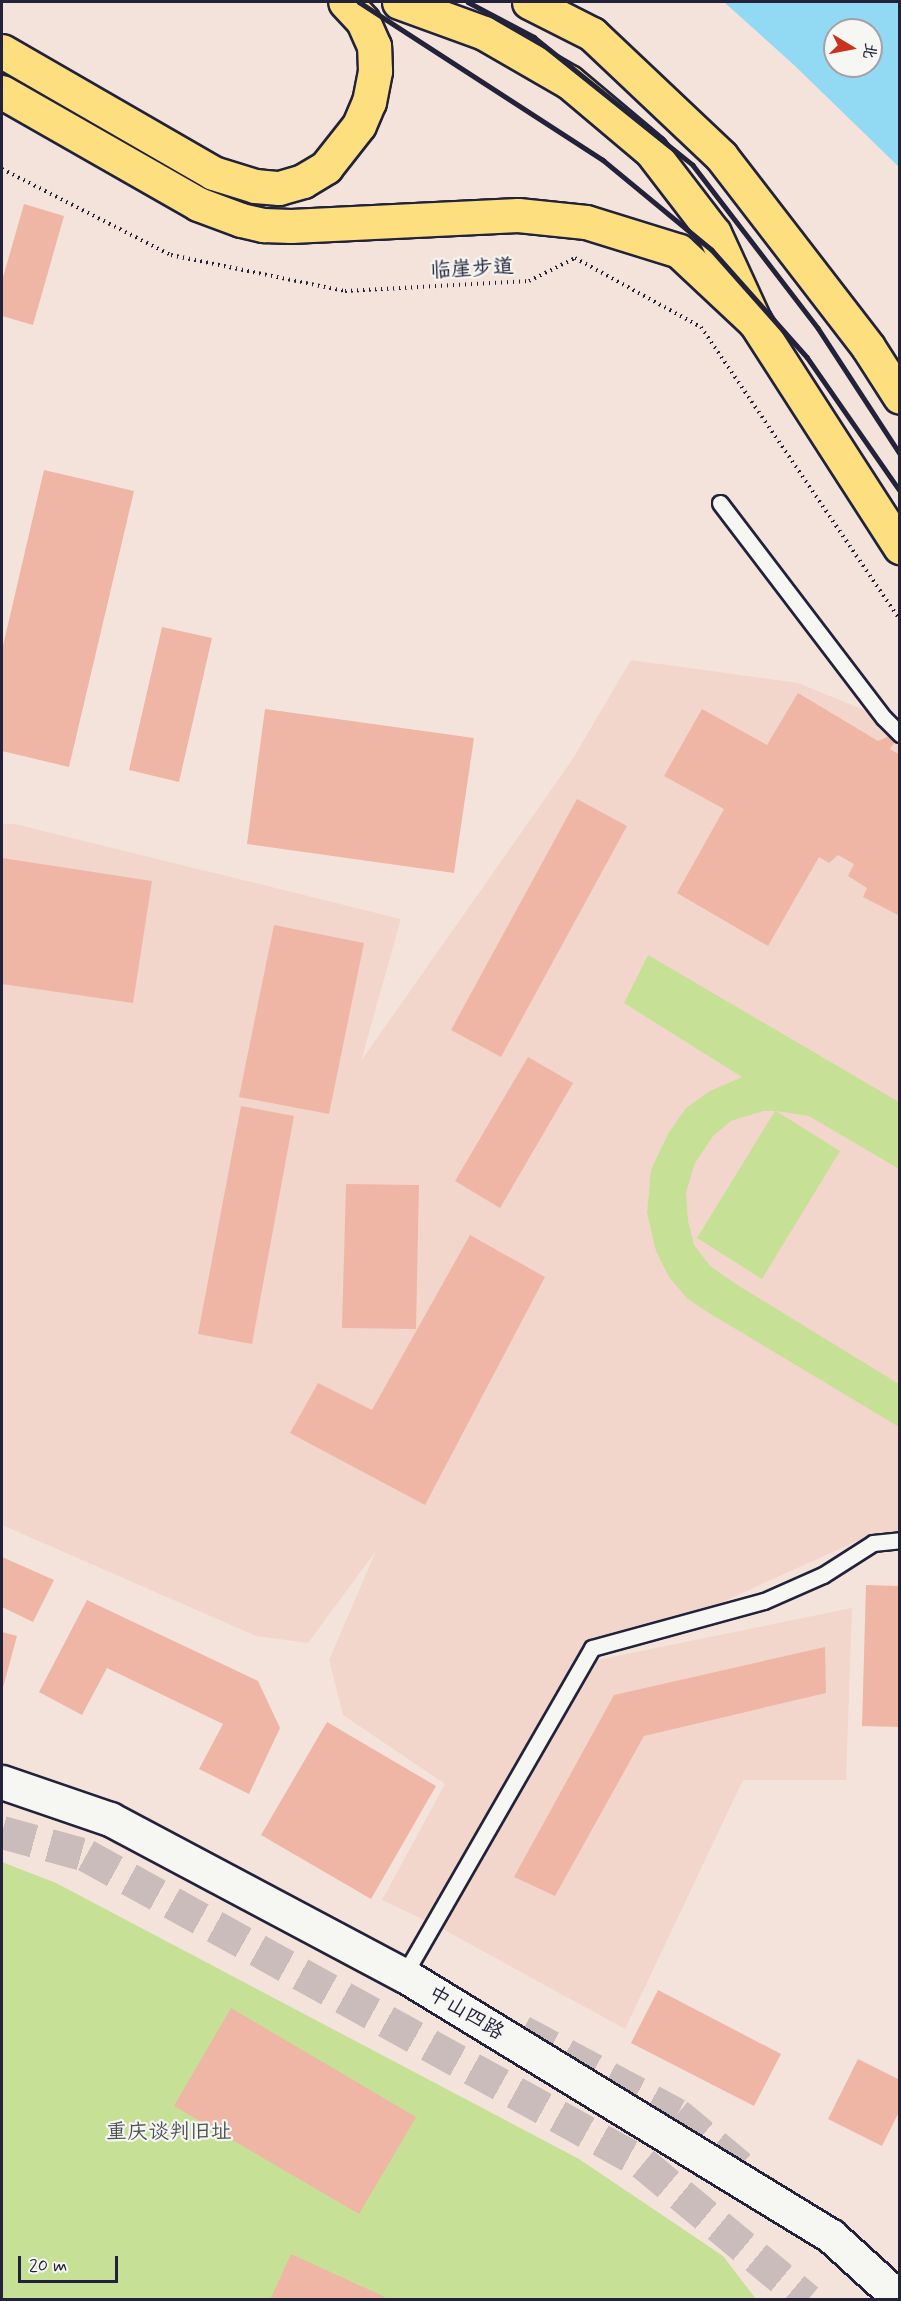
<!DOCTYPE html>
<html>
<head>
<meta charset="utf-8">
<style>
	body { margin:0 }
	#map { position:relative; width:901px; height:2301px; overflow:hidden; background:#f4e3db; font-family:Mynerve,"LXGW WenKai TC",sans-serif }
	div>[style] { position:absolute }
	.built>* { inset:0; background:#f2d6cb }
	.green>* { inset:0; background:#c6e096 }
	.water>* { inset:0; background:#92d9f3 }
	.building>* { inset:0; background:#efb6a6 }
	.secondary-tunnel>* { height:33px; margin-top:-16.5px; transform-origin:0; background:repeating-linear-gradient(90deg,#cabcbb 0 33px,transparent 0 49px) }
	.path>* { height:4px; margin-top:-2px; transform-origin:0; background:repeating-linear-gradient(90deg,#22223b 0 1.5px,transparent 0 6px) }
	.roads { filter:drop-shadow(2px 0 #22223b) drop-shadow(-2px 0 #22223b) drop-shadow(0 2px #22223b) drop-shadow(0 -2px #22223b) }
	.service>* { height:15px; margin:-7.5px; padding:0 7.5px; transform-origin:7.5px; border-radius:7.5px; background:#f6f6f2 }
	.tertiary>* { height:33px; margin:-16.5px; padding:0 16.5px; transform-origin:16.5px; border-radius:16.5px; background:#f6f6f2 }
	.primary>* { height:33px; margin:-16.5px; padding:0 16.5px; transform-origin:16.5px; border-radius:16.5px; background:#fedf80 }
	.rail>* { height:4.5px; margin:-2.25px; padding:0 2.25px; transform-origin:2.25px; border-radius:2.25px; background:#22223b }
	span { translate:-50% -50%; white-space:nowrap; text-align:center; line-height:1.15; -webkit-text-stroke:4.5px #f6f6f2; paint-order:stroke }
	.street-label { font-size:21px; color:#22223b }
	.park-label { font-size:21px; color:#4b5252 }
	.frame { position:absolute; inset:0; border:3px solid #22223b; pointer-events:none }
	.north { position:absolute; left:823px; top:18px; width:60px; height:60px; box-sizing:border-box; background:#f6f6f2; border:2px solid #a1a1a9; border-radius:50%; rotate:100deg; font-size:16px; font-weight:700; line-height:24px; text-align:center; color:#22223b }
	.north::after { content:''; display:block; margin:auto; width:21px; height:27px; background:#c8321e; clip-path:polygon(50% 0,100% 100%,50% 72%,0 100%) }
	.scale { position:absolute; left:18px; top:2256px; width:100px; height:27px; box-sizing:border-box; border:3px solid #22223b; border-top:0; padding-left:8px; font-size:18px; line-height:21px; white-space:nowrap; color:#22223b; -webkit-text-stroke:4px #f6f6f2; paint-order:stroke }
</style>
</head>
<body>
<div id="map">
	<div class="built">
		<i style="clip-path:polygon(631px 660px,798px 683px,884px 718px,900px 736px,899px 1532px,866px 1537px,592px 1661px,852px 1608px,846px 1780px,743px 1780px,625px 2029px,437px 1926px,382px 1900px,445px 1784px,343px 1715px,329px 1660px,376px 1551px,308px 1643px,256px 1636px,2px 1525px,2px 824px,15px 824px,401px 919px,361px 1061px,572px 760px)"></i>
	</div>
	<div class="green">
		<i style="clip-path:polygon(648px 955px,899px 1102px,899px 1169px,809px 1116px,776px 1111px,840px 1151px,762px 1279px,697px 1238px,775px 1111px,763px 1111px,731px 1121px,713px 1136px,695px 1163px,686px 1192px,688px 1221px,694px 1245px,710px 1266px,739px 1286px,899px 1384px,899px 1427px,704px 1310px,687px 1298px,669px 1277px,656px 1251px,647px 1213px,651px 1170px,668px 1134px,686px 1108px,710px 1091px,742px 1077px,624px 1003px)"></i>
		<i style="clip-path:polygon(2px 1862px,56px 1883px,579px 2159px,723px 2256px,756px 2299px,2px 2299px)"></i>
	</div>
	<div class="water">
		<i style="clip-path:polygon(evenodd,724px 2px,899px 2px,899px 167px,794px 65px,724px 2px,835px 30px,871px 30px,871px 66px,835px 66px,835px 30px)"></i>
	</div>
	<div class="building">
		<i style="clip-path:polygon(24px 204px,64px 216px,33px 325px,2px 316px,2px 281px)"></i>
		<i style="clip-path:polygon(44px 470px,134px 491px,69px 767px,2px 751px,2px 650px)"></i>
		<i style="clip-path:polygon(162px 627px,212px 638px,179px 782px,129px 770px)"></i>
		<i style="clip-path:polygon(798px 693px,878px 741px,892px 735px,897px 739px,890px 749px,900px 755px,900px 916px,863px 897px,867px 888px,848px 876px,854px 864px,838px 855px,829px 863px,819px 857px,768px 946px,677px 893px,724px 809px,664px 776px,702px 709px,767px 745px)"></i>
		<i style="clip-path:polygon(265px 709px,474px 738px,454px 873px,247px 844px)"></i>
		<i style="clip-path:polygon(577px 799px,627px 826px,501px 1057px,451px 1030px)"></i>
		<i style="clip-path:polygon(2px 858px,152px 881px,133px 1003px,2px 984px)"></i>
		<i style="clip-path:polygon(274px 925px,364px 943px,329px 1114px,239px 1097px)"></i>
		<i style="clip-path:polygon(528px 1057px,573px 1083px,500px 1208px,455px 1181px)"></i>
		<i style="clip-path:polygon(241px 1106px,294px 1116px,252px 1344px,198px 1334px)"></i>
		<i style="clip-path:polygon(346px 1184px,419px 1185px,416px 1329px,342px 1328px)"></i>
		<i style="clip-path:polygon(470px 1235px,545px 1277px,425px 1505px,290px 1433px,318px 1383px,372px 1410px)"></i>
		<i style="clip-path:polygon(2px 1557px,54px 1580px,33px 1622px,2px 1607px)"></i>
		<i style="clip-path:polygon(866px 1585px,900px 1586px,900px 1727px,862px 1726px)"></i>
		<i style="clip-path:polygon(87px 1600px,258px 1681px,280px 1728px,249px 1794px,199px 1769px,223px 1724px,107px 1668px,82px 1715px,39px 1692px)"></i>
		<i style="clip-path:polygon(2px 1632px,17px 1636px,2px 1691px)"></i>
		<i style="clip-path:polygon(825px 1647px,826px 1693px,644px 1736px,555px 1896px,514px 1877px,614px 1695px)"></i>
		<i style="clip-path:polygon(327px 1722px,436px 1786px,371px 1899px,261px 1835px)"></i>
		<i style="clip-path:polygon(658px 1990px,781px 2054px,754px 2106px,631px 2043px)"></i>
		<i style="clip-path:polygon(231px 2008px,416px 2117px,359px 2214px,174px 2106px)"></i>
		<i style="clip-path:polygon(858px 2059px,900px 2080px,900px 2110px,882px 2146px,828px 2119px)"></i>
		<i style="clip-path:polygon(291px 2254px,385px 2297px,384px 2300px,270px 2300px)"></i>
	</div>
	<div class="secondary-tunnel">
		<i style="left:2px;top:1832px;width:87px;rotate:15.3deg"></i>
		<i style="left:86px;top:1855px;width:636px;rotate:28.94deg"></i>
		<i style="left:643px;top:2163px;width:214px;rotate:39.7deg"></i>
		<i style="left:522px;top:2031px;width:176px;rotate:28.2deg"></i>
		<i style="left:677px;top:2114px;width:94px;rotate:39.8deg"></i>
	</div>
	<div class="path">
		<i style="left:2px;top:169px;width:190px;rotate:27deg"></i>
		<i style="left:171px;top:255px;width:178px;rotate:11.7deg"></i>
		<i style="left:345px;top:291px;width:184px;rotate:-3.1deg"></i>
		<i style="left:529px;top:281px;width:51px;rotate:-26.6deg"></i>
		<i style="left:575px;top:258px;width:144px;rotate:28.7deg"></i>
		<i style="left:701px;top:327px;width:354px;rotate:55.8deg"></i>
	</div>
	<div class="roads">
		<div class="service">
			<i style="left:720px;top:503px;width:270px;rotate:52.7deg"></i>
			<i style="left:884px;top:718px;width:23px;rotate:45deg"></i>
			<i style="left:404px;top:1975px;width:377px;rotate:-60.1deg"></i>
			<i style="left:592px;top:1648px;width:178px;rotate:-15.3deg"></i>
			<i style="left:764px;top:1601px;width:64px;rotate:-23.8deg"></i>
			<i style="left:823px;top:1575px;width:59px;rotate:-32.6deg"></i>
			<i style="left:873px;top:1543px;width:27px;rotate:-6deg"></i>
		</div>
		<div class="tertiary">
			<i style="left:2px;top:1782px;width:114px;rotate:18.9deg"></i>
			<i style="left:110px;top:1819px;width:333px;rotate:28deg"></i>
			<i style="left:404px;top:1975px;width:500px;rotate:31.43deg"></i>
			<i style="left:831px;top:2236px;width:93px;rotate:42.4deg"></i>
		</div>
		<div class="primary">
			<i style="left:399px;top:2px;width:90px;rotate:20deg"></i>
			<i style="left:484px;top:33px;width:98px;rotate:30deg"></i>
			<i style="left:569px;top:82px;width:107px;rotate:40.1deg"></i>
			<i style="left:651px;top:151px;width:103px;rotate:52.5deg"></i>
			<i style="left:714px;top:233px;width:98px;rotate:65.3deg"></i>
			<i style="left:755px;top:322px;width:268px;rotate:57.2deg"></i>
			<i style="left:529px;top:2px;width:71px;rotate:26.9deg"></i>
			<i style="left:592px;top:34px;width:178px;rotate:43.4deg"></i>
			<i style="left:721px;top:156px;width:241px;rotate:52.4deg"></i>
			<i style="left:868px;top:347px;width:59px;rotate:57.4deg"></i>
			<i style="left:2px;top:51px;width:244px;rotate:30deg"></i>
			<i style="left:213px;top:173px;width:44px;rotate:17.2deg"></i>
			<i style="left:255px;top:186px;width:24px;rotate:5deg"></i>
			<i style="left:279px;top:188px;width:25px;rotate:-16deg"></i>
			<i style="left:303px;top:181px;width:27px;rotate:-31deg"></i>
			<i style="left:326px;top:167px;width:53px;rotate:-51.8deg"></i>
			<i style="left:359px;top:125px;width:25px;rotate:-67deg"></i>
			<i style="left:369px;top:102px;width:32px;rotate:-79deg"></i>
			<i style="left:375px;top:71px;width:25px;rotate:-92deg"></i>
			<i style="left:374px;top:46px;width:27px;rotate:-114deg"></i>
			<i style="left:363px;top:21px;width:26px;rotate:-133deg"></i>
			<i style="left:2px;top:92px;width:226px;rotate:29.7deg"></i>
			<i style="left:198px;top:204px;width:46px;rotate:20.4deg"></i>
			<i style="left:241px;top:220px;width:23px;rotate:13deg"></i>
			<i style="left:263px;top:225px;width:28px;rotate:2deg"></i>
			<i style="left:291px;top:226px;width:227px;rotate:-2.8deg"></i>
			<i style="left:518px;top:215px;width:68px;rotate:5.9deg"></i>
			<i style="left:586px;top:222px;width:97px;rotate:17.3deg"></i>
			<i style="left:679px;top:251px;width:104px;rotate:43.1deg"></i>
		</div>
	</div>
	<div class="rail">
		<i style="left:359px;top:2px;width:291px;rotate:32.9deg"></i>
		<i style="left:603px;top:160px;width:141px;rotate:39.5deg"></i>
		<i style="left:712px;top:250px;width:143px;rotate:48.4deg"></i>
		<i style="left:807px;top:357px;width:163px;rotate:55.2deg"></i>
		<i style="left:468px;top:2px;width:75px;rotate:27.9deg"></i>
		<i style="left:534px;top:37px;width:204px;rotate:38.8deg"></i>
		<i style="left:693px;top:165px;width:205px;rotate:52.5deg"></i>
		<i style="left:818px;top:328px;width:150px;rotate:56.9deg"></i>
	</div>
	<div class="street-label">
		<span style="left:472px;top:269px;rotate:-3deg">临崖步道</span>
		<span style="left:466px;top:2013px;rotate:31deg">中山四路</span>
	</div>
	<div class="park-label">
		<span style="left:169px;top:2132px">重庆谈判旧址</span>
	</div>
	<div class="frame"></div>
	<div class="north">北</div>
	<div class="scale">20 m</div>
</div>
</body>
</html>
